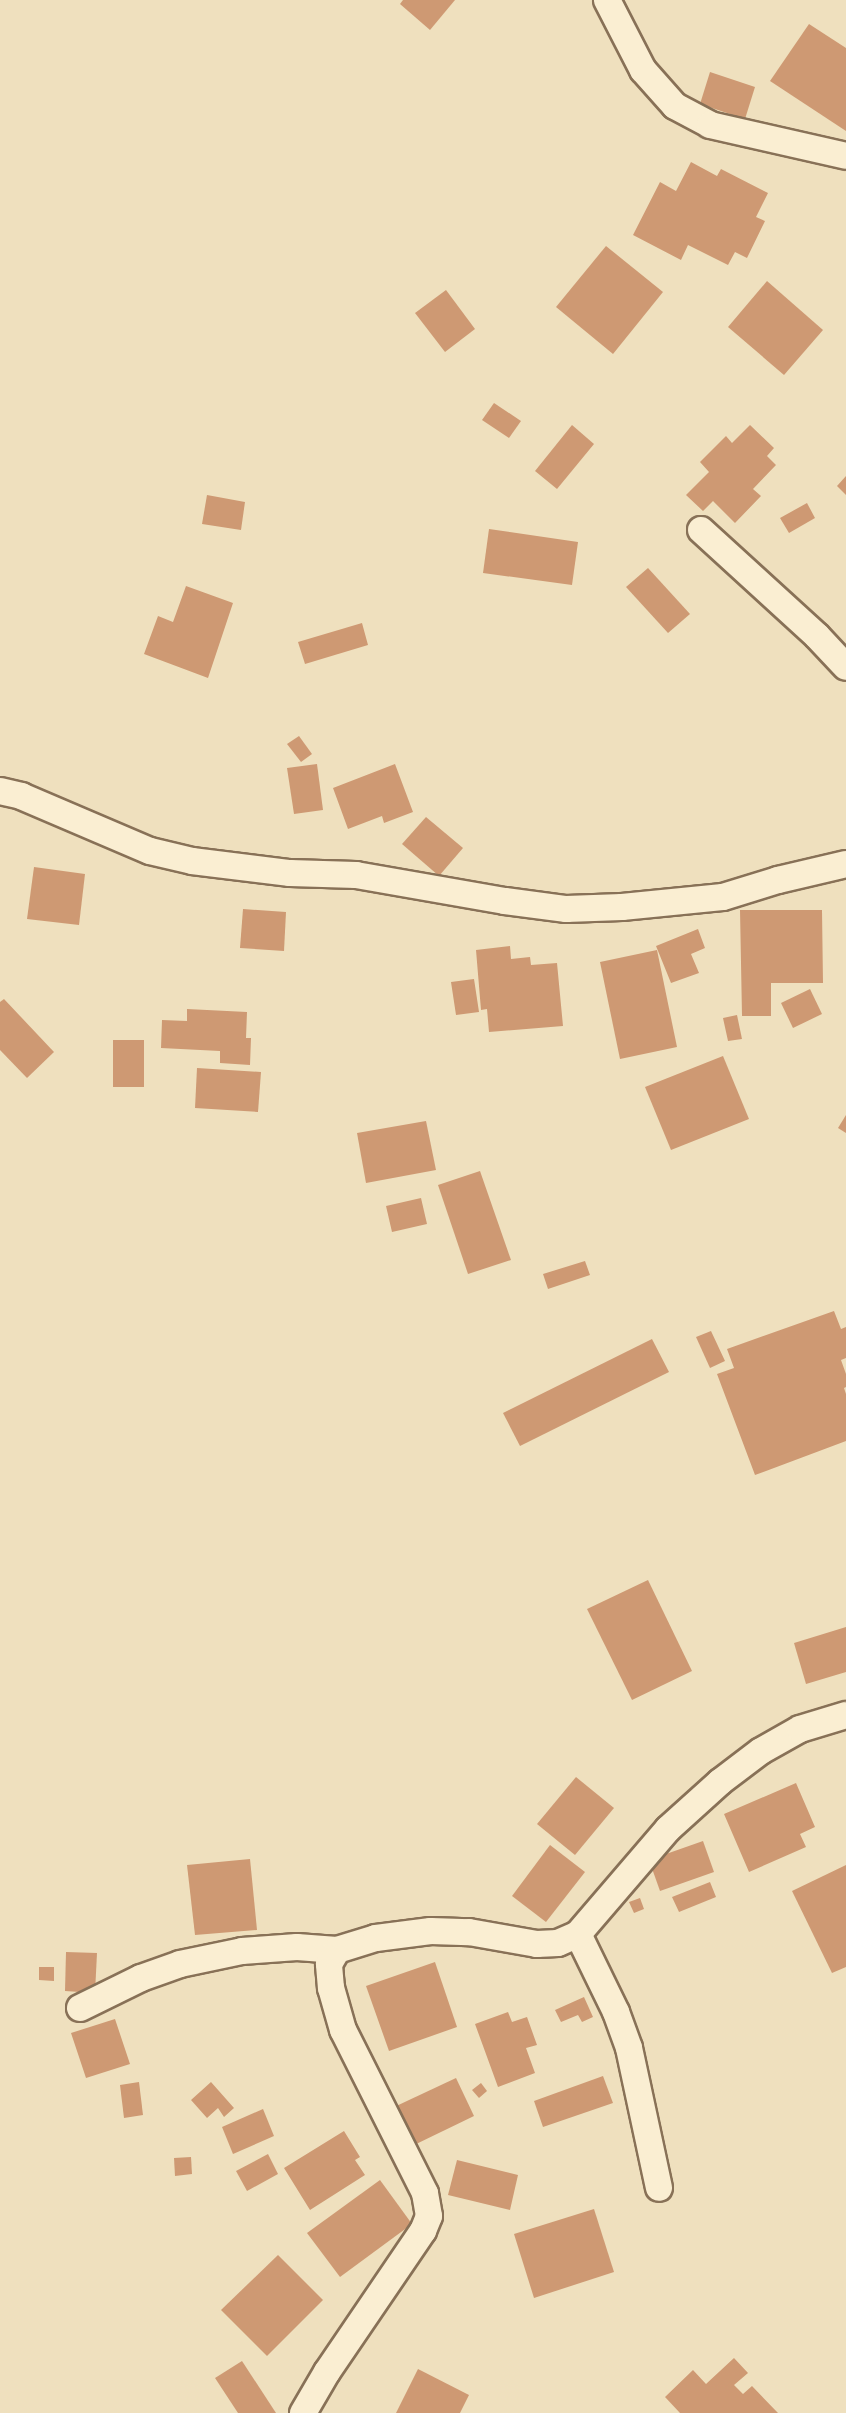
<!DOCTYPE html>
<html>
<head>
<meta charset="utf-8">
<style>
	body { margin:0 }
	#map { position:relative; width:846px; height:2413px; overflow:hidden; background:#efe0be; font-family:Lora,serif }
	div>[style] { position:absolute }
	.building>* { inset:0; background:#ce9973 }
	.roads { filter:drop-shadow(2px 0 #887157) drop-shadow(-2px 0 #887157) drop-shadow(0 2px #887157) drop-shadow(0 -2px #887157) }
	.minor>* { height:26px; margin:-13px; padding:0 13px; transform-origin:13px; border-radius:13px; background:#faeed2 }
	span { translate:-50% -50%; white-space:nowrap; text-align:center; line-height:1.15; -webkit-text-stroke:4.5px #f6ebce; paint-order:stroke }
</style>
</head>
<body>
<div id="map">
	<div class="building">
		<i style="clip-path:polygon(403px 0,455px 0,430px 30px,400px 4px)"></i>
		<i style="clip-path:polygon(809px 24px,846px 48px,846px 131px,770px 81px)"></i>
		<i style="clip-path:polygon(710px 72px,755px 87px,745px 119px,700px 104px)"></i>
		<i style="clip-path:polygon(691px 162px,717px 176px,721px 169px,768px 193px,756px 217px,765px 221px,747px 258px,735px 252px,728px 265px,688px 245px,681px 260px,633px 235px,660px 182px,676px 191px)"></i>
		<i style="clip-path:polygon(606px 246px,663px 292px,613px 354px,556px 307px)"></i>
		<i style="clip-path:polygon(767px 281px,823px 330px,784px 375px,728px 327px)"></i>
		<i style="clip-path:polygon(446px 290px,475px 329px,445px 352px,415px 313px)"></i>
		<i style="clip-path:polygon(494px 403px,521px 421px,509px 438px,482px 420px)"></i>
		<i style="clip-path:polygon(572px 425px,594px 444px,557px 489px,535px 471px)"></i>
		<i style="clip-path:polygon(750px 425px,774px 448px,767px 456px,776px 465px,753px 489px,761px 496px,735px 523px,713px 501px,703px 511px,686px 495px,709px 472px,700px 462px,726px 436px,732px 443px)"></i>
		<i style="clip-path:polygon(846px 476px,846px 495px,837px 486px)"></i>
		<i style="clip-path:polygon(207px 495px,245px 502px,241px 530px,202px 524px)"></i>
		<i style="clip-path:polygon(807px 503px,815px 518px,789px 533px,780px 518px)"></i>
		<i style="clip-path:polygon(489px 529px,578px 542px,572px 585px,483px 573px)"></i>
		<i style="clip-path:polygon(648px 568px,690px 614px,668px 633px,626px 587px)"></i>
		<i style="clip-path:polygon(186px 586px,233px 603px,208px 678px,144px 654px,158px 616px,173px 622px)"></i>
		<i style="clip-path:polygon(362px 623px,368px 645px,305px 664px,298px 642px)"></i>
		<i style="clip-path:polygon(299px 736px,312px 754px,301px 762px,287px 744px)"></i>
		<i style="clip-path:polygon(317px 764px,323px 810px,294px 814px,287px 768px)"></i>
		<i style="clip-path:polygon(395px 764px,413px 812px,384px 823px,382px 816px,348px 829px,333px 788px)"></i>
		<i style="clip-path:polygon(426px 817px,463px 848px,439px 876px,402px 844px)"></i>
		<i style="clip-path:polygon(34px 867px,85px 874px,79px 925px,27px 919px)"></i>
		<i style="clip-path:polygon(243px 909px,286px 912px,284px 951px,240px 948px)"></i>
		<i style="clip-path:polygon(740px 910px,822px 910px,823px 983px,771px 983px,771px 1016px,742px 1016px)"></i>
		<i style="clip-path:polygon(698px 929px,705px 948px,691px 954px,699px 973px,671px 983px,656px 946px)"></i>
		<i style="clip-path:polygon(510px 946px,511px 959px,530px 957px,531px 965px,557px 963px,563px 1026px,489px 1032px,487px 1009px,481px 1010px,476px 950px)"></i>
		<i style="clip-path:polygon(657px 950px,677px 1047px,620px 1059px,600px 962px)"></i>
		<i style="clip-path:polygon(474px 979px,479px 1012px,456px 1015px,451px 982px)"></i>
		<i style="clip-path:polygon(810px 989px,822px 1014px,793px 1028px,781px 1003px)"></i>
		<i style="clip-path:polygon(4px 999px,54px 1052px,27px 1078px,0 1050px,0 1002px)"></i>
		<i style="clip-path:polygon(187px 1009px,247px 1012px,246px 1038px,251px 1038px,250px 1065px,220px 1063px,220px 1051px,161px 1048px,162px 1020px,187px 1021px)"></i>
		<i style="clip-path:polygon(737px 1015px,742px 1039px,728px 1041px,723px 1018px)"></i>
		<i style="clip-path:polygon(113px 1040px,144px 1040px,144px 1087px,113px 1087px)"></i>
		<i style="clip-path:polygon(723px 1056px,749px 1119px,671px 1150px,645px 1087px)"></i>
		<i style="clip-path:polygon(197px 1068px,261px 1072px,258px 1112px,195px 1108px)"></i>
		<i style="clip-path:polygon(846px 1115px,846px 1133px,838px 1128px)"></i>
		<i style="clip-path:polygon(426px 1121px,436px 1170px,366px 1183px,357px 1133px)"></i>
		<i style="clip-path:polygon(480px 1171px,511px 1260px,468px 1274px,438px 1185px)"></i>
		<i style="clip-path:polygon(421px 1198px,427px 1224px,392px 1232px,386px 1206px)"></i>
		<i style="clip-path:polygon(585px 1261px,590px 1275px,548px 1289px,543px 1274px)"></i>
		<i style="clip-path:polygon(834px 1311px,841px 1329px,846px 1327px,846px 1358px,841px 1360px,846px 1374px,846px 1387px,844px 1388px,846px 1394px,846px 1441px,755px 1475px,717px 1374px,734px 1368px,727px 1349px)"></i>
		<i style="clip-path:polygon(711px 1331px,725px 1361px,710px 1368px,696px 1337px)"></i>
		<i style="clip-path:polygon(652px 1339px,669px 1372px,520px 1446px,503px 1413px)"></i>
		<i style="clip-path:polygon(648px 1580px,692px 1671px,632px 1700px,587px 1609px)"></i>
		<i style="clip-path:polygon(846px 1627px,846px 1672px,806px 1684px,794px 1643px)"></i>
		<i style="clip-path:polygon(576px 1777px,614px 1808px,575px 1855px,537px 1824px)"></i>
		<i style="clip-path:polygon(796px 1783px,815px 1827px,800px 1834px,806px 1847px,749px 1872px,724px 1814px)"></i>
		<i style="clip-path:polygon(703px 1841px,714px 1872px,660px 1891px,649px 1860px)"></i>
		<i style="clip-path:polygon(550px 1845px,585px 1872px,546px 1922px,512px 1896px)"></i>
		<i style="clip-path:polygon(250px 1859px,257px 1930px,195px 1935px,187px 1865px)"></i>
		<i style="clip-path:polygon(846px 1865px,846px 1967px,832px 1973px,792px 1891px)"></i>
		<i style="clip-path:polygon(710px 1882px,716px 1897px,679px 1912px,672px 1897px)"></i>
		<i style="clip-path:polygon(640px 1898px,644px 1909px,634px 1913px,629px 1902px)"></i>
		<i style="clip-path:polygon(66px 1952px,97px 1953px,95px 1993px,65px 1991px)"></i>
		<i style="clip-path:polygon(435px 1962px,457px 2027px,389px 2051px,366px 1986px)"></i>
		<i style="clip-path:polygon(39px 1967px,54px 1967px,54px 1981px,39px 1980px)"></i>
		<i style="clip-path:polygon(584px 1997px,593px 2017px,582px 2022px,578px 2015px,561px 2022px,555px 2010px)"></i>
		<i style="clip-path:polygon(508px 2012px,512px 2022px,527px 2017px,537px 2045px,526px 2048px,535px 2073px,498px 2087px,475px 2024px)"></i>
		<i style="clip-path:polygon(115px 2019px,130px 2064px,86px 2078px,71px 2033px)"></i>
		<i style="clip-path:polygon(603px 2076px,613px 2103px,543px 2127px,534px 2101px)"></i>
		<i style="clip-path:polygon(456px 2078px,474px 2116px,410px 2147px,392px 2108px)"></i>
		<i style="clip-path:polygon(139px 2082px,143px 2115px,124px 2118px,120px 2085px)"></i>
		<i style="clip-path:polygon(211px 2082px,234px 2108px,224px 2117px,218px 2108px,207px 2118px,191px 2100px)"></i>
		<i style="clip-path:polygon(481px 2083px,487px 2091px,479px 2098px,472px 2090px)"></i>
		<i style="clip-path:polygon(263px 2109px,274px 2136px,233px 2154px,222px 2127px)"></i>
		<i style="clip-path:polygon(344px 2131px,360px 2157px,355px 2160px,365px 2175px,310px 2210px,284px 2168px)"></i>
		<i style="clip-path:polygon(268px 2154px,278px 2174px,247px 2191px,236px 2171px)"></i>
		<i style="clip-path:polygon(191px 2157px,192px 2174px,175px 2176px,174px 2158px)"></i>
		<i style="clip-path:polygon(457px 2160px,518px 2175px,510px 2210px,448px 2195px)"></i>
		<i style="clip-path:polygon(380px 2180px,412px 2224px,340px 2277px,307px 2233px)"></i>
		<i style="clip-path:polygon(594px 2209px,614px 2272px,534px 2298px,514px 2234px)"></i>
		<i style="clip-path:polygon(278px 2255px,323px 2300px,267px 2356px,221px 2310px)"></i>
		<i style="clip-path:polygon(734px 2358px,748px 2373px,734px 2385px,743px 2394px,752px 2386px,778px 2413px,680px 2413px,665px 2397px,693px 2370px,706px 2384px)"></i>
		<i style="clip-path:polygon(242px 2361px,276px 2413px,238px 2413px,215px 2378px)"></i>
		<i style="clip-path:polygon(418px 2369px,469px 2395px,460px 2413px,396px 2413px)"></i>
	</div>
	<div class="roads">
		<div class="minor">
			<i style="left:607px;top:0;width:79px;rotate:62.8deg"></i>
			<i style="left:643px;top:70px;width:48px;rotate:48.4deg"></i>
			<i style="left:675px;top:106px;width:40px;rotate:28deg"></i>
			<i style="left:710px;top:125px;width:139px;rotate:12.8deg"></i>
			<i style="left:701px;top:530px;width:157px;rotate:42.4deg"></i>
			<i style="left:817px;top:636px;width:42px;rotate:46.9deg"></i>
			<i style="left:0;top:791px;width:22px;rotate:13deg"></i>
			<i style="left:21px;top:796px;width:140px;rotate:23.1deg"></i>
			<i style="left:150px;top:851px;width:43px;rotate:13.4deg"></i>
			<i style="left:192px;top:861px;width:99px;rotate:7deg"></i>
			<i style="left:290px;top:873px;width:66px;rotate:1.7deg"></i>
			<i style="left:356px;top:875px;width:151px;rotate:9.9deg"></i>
			<i style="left:505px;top:901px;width:62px;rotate:7.5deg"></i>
			<i style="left:566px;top:909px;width:56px;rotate:-2deg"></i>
			<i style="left:622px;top:907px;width:101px;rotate:-5.7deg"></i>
			<i style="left:723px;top:897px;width:58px;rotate:-17.2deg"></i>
			<i style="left:778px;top:880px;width:70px;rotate:-13.2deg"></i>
			<i style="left:578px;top:1934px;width:87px;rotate:64deg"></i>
			<i style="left:616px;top:2012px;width:38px;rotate:70deg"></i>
			<i style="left:629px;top:2048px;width:143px;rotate:77.9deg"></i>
			<i style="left:80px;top:2008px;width:68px;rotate:-26.2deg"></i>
			<i style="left:141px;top:1978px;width:41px;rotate:-19.7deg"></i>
			<i style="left:180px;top:1964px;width:63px;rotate:-11.8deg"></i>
			<i style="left:242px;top:1951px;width:55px;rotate:-4.2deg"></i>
			<i style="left:297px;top:1947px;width:40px;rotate:4.3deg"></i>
			<i style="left:303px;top:2413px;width:48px;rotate:-59.7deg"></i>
			<i style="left:327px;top:2372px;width:171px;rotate:-55.8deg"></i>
			<i style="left:423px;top:2231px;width:16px;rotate:-68deg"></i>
			<i style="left:429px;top:2216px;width:23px;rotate:-100deg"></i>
			<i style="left:425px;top:2193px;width:182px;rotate:-116.7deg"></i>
			<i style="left:343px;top:2030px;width:44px;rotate:-105.9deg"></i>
			<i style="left:331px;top:1988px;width:24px;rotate:-95deg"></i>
			<i style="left:329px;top:1964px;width:16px;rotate:-60deg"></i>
			<i style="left:337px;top:1950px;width:41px;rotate:-17.1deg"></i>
			<i style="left:376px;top:1938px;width:55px;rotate:-7.3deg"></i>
			<i style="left:431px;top:1931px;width:38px;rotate:2deg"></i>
			<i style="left:469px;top:1932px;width:69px;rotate:10deg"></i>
			<i style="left:537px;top:1944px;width:21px;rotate:-3deg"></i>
			<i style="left:558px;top:1943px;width:22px;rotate:-24deg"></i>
			<i style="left:578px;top:1934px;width:138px;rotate:-49.4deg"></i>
			<i style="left:668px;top:1829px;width:70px;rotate:-42.1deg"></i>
			<i style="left:720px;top:1782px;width:51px;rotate:-37.1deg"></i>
			<i style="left:761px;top:1751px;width:45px;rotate:-29.4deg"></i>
			<i style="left:800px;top:1729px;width:48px;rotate:-16.9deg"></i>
		</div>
	</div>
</div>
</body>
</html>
